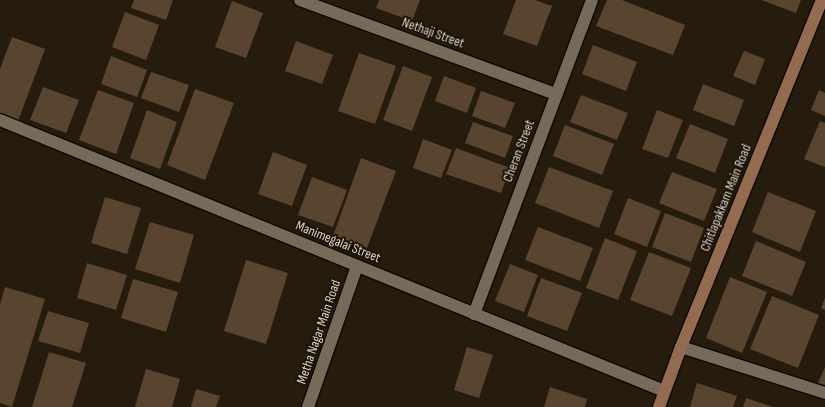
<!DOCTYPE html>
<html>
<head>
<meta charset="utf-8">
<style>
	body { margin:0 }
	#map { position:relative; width:825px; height:407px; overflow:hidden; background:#261c0d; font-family:"Sofia Sans Condensed",sans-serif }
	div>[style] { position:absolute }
	.building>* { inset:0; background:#594430 }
	.roads { filter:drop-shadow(1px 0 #0f0600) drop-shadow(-1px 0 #0f0600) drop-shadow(0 1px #0f0600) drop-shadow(0 -1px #0f0600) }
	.street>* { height:12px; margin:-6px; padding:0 6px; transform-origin:6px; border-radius:6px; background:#766a58 }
	.secondary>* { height:12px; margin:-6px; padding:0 6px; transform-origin:6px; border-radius:6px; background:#926b51 }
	span { translate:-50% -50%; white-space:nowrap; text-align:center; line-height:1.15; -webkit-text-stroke:4px #1d1305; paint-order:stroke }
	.street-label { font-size:14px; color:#d8d1c8 }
</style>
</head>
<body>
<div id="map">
	<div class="building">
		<i style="clip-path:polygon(134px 0,173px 0,166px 20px,131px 8px)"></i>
		<i style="clip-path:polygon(379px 0,420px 0,412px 21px,376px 8px)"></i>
		<i style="clip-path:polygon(516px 0,535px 0,552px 6px,537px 46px,503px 34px)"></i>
		<i style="clip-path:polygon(607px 0,622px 0,685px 25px,673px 55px,596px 26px)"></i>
		<i style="clip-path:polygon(761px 0,801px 0,796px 13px)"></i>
		<i style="clip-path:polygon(232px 1px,263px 13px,246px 58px,215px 47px)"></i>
		<i style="clip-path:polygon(125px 12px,159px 25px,146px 60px,112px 47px)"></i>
		<i style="clip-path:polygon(12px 37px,45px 49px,18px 121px,0 114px,0 69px)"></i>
		<i style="clip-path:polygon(296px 41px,333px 55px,322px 84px,285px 71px)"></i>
		<i style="clip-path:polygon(593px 45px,637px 62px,626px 91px,582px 74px)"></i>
		<i style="clip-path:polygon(744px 51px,765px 59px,755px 85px,733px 76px)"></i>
		<i style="clip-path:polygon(359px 53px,396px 66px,375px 124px,338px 111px)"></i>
		<i style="clip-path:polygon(111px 56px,147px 70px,137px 97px,101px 84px)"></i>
		<i style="clip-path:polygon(403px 66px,432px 77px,412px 131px,383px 120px)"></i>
		<i style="clip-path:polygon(151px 72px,189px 85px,179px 112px,141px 98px)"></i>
		<i style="clip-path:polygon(444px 76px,476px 88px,467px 113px,435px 101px)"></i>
		<i style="clip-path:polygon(703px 84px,744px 100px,734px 126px,693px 110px)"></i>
		<i style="clip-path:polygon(43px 87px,79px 100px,66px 133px,30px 120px)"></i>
		<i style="clip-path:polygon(195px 89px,234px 103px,205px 180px,167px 165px)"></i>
		<i style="clip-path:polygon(98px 90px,134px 103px,116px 154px,79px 140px)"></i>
		<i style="clip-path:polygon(819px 90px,825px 93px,825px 116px,811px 110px)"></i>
		<i style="clip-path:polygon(481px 91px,515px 103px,505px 128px,472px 116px)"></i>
		<i style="clip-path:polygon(581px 95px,628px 113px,617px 140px,570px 122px)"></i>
		<i style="clip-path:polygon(147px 110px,177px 122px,160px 169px,130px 158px)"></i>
		<i style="clip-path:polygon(657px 110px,683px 120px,668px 158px,642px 149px)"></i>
		<i style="clip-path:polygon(820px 121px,825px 123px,825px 167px,804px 159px)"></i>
		<i style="clip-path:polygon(473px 122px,513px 136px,505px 158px,465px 143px)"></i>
		<i style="clip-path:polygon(690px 124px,728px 139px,715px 173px,676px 158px)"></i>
		<i style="clip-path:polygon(565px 125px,614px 144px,602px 175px,553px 156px)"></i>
		<i style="clip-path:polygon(423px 139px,452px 150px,441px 178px,413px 168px)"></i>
		<i style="clip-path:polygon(456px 148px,510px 168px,501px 193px,446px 174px)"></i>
		<i style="clip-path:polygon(273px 152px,307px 165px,292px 206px,258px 194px)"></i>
		<i style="clip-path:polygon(361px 158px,396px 171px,367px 248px,333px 236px)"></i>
		<i style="clip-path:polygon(549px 167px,613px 191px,599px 228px,535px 203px)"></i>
		<i style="clip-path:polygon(672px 172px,717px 189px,704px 221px,659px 203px)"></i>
		<i style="clip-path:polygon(312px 177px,347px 190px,333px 227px,298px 215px)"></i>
		<i style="clip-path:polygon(768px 192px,816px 211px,800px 252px,752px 232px)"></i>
		<i style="clip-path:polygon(105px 197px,141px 208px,127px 254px,91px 243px)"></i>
		<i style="clip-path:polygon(628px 198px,661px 211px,647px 247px,614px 234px)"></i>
		<i style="clip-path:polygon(665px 213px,704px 228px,691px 262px,652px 247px)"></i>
		<i style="clip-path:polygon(150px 222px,194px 235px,180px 283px,135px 269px)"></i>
		<i style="clip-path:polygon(538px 227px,593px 248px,580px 281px,525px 260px)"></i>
		<i style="clip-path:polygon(605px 238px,637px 251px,618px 300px,586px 288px)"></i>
		<i style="clip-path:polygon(756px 241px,806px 262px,792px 296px,742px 276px)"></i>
		<i style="clip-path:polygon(649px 252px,691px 268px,672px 316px,630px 300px)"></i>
		<i style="clip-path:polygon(246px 260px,288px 273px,266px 344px,224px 331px)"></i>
		<i style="clip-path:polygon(87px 263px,127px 275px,116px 310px,77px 298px)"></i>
		<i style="clip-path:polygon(510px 264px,538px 275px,524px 312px,495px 301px)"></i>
		<i style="clip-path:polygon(730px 277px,767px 292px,742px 353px,706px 338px)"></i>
		<i style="clip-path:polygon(541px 278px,582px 293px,567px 331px,527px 316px)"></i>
		<i style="clip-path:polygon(133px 279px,178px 292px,166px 332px,121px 318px)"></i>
		<i style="clip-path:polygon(5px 287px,45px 299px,12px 407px,0 403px,0 304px)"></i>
		<i style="clip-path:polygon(772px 296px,819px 315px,798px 368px,750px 349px)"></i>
		<i style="clip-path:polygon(825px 298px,825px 310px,821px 308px)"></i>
		<i style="clip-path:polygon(48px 311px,89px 323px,80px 353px,38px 341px)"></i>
		<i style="clip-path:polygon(467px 347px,493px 355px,479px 398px,454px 390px)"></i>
		<i style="clip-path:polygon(49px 352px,86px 363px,72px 407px,32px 407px)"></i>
		<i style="clip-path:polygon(825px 367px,825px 385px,818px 383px)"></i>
		<i style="clip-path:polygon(146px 369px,180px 379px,172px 407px,135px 407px)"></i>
		<i style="clip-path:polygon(697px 383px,737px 396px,733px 407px,690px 407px)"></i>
		<i style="clip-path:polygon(550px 387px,587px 399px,585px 407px,544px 407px)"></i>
		<i style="clip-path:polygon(196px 389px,220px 396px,216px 407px,191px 407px)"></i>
		<i style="clip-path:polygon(746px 398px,773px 407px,743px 407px)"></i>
	</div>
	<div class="roads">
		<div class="street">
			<i style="left:300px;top:0;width:273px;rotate:20.2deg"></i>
			<i style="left:0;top:120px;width:717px;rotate:22.2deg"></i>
			<i style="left:474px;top:314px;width:335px;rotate:-69.4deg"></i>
			<i style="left:681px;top:347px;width:151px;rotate:17.7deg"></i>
			<i style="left:308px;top:407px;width:149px;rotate:-70.8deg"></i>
		</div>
		<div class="secondary">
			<i style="left:659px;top:407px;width:64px;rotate:-69.9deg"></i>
			<i style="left:681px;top:347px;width:375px;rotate:-67.9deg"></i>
		</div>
	</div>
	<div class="street-label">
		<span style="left:433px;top:33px;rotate:20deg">Nethaji Street</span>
		<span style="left:519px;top:151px;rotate:-69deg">Cheran Street</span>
		<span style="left:726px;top:198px;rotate:-68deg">Chitlapakkam Main Road</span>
		<span style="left:338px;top:242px;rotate:22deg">Manimegalai Street</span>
		<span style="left:319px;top:332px;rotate:-71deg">Metha Nagar Main Road</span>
	</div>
</div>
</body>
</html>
